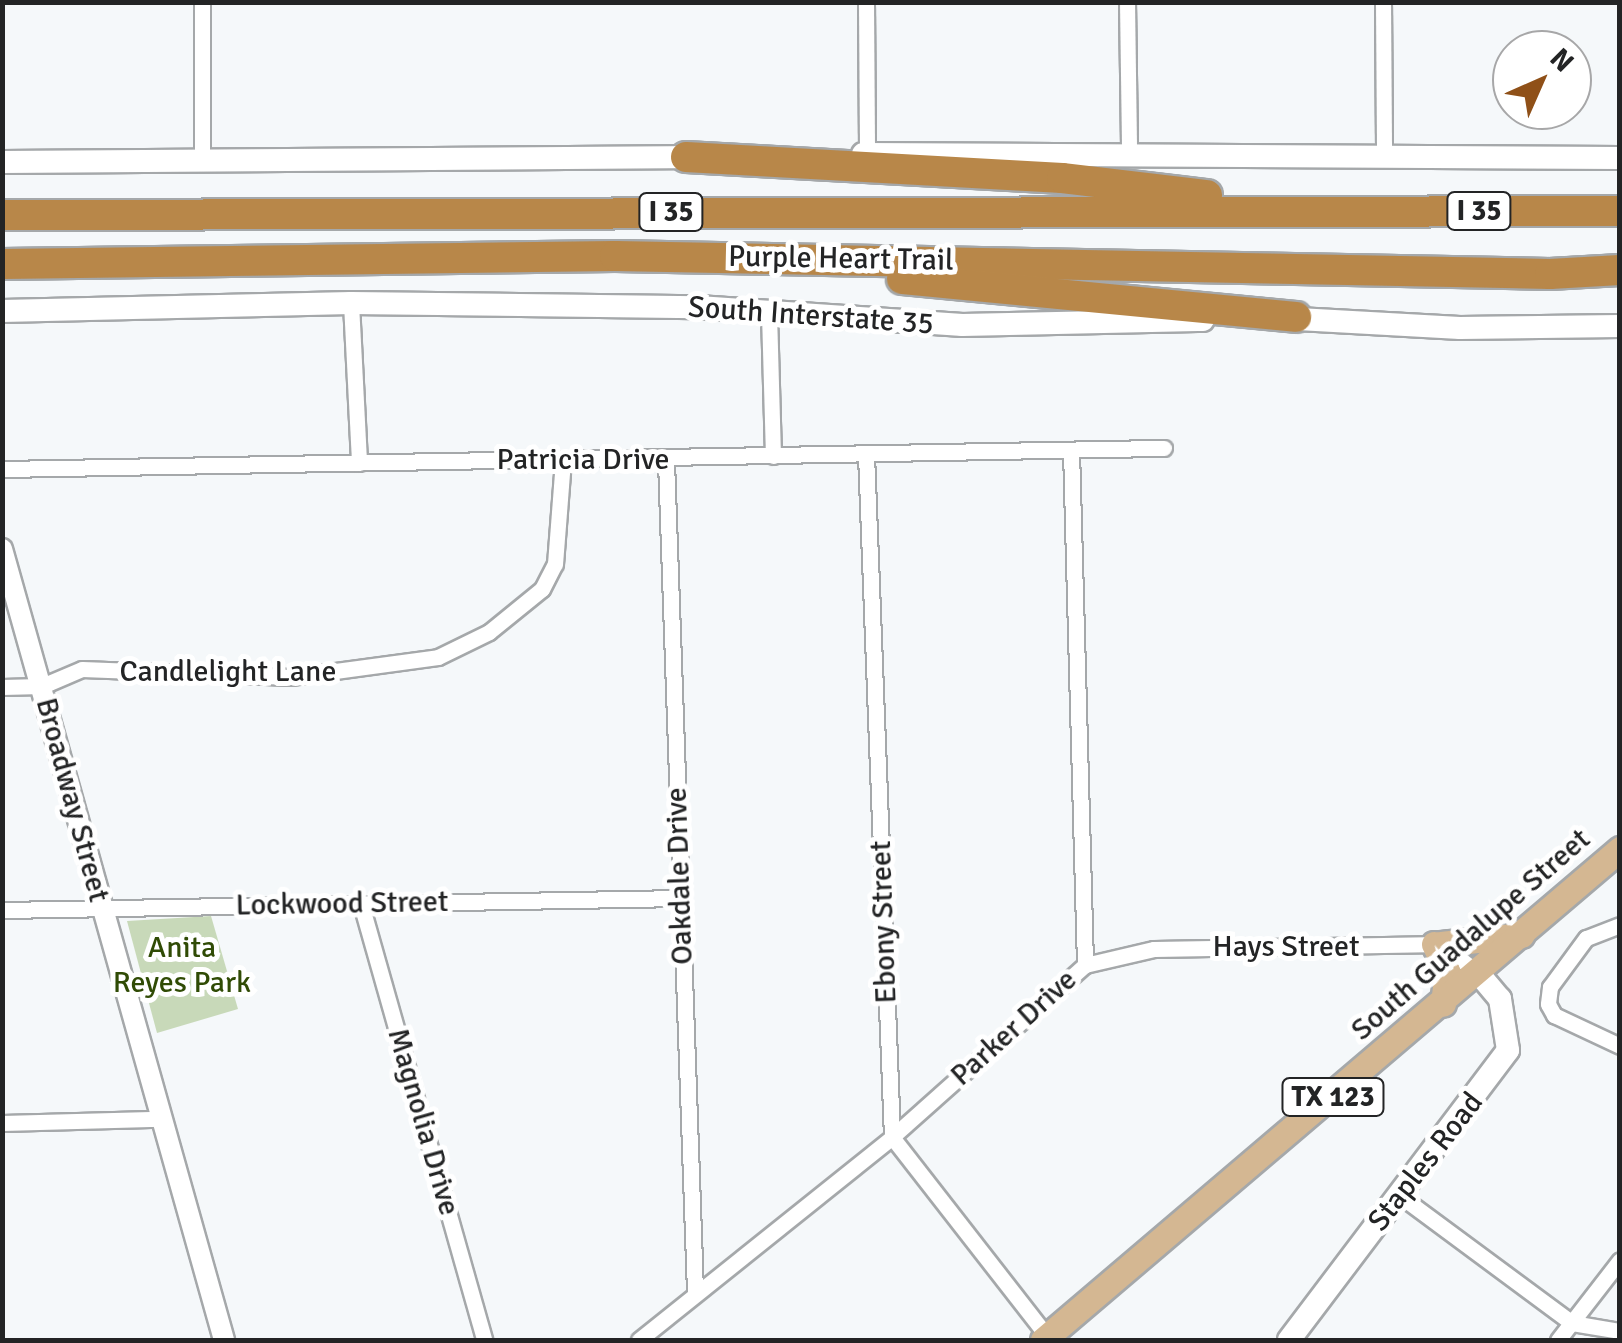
<!DOCTYPE html>
<html>
<head>
<meta charset="utf-8">
<style>
	body { margin:0 }
	#map { position:relative; width:1622px; height:1343px; overflow:hidden; background:#f5f8fa; font-family:Signika,sans-serif }
	div>[style] { position:absolute }
	.green>* { inset:0; background:#c8d9b9 }
	.roads { filter:drop-shadow(2px 0 #a5a8aa) drop-shadow(-2px 0 #a5a8aa) drop-shadow(0 2px #a5a8aa) drop-shadow(0 -2px #a5a8aa) }
	.minor>* { height:15px; margin:-7.5px; padding:0 7.5px; transform-origin:7.5px; border-radius:7.5px; background:#fff }
	.tertiary>* { height:20px; margin:-10px; padding:0 10px; transform-origin:10px; border-radius:10px; background:#fff }
	.secondary>* { height:22px; margin:-11px; padding:0 11px; transform-origin:11px; border-radius:11px; background:#fff }
	.primary>* { height:25px; margin:-12.5px; padding:0 12.5px; transform-origin:12.5px; border-radius:12.5px; background:#d4b792 }
	.motorway>* { height:30px; margin:-15px; padding:0 15px; transform-origin:15px; border-radius:15px; background:#b88749 }
	span { translate:-50% -50%; white-space:nowrap; text-align:center; line-height:1.15; -webkit-text-stroke:10px #fff; paint-order:stroke }
	.shield-label span { padding:2px 8px; background:#fff; border:2px solid; border-radius:8px; -webkit-text-stroke-width:0 }
	.shield-label { font-size:28px; color:#232425; font-weight:700 }
	.street-label { font-size:30px; color:#232425 }
	.park-label { font-size:30px; color:#304b05 }
	.frame { position:absolute; inset:0; border:5px solid #232425; pointer-events:none }
	.north { position:absolute; left:1492px; top:30px; width:100px; height:100px; box-sizing:border-box; background:#fff; border:2px solid #a7a7a8; border-radius:50%; rotate:45deg; font-size:28px; font-weight:700; line-height:40px; text-align:center; color:#232425 }
	.north::after { content:''; display:block; margin:auto; width:35px; height:45px; background:#8f5018; clip-path:polygon(50% 0,100% 100%,50% 72%,0 100%) }
</style>
</head>
<body>
<div id="map">
	<div class="green">
		<i style="clip-path:polygon(211px 916px,238px 1009px,157px 1033px,127px 921px)"></i>
	</div>
	<div class="roads">
		<div class="minor">
			<i style="left:202px;top:2px;width:157px;rotate:90deg"></i>
			<i style="left:866px;top:2px;width:152px;rotate:89.6deg"></i>
			<i style="left:1127px;top:2px;width:149px;rotate:89.2deg"></i>
			<i style="left:1383px;top:2px;width:154px;rotate:89.6deg"></i>
			<i style="left:351px;top:303px;width:160px;rotate:87.1deg"></i>
			<i style="left:769px;top:313px;width:143px;rotate:88.4deg"></i>
			<i style="left:1071px;top:450px;width:515px;rotate:88.44deg"></i>
			<i style="left:866px;top:454px;width:683px;rotate:87.82deg"></i>
			<i style="left:892px;top:1137px;width:252px;rotate:52.1deg"></i>
			<i style="left:666px;top:461px;width:831px;rotate:88deg"></i>
			<i style="left:2px;top:469px;width:1162px;rotate:-1.04deg"></i>
			<i style="left:2px;top:687px;width:40px;rotate:-1.4deg"></i>
			<i style="left:42px;top:686px;width:43px;rotate:-23deg"></i>
			<i style="left:82px;top:669px;width:209px;rotate:2.2deg"></i>
			<i style="left:291px;top:677px;width:148px;rotate:-7.7deg"></i>
			<i style="left:438px;top:657px;width:57px;rotate:-26.1deg"></i>
			<i style="left:489px;top:632px;width:68px;rotate:-39.1deg"></i>
			<i style="left:542px;top:589px;width:28px;rotate:-63deg"></i>
			<i style="left:555px;top:564px;width:105px;rotate:-85.6deg"></i>
			<i style="left:361px;top:904px;width:453px;rotate:74.2deg"></i>
			<i style="left:2px;top:910px;width:679px;rotate:-1.01deg"></i>
			<i style="left:1620px;top:925px;width:36px;rotate:159deg"></i>
			<i style="left:1586px;top:938px;width:61px;rotate:126.3deg"></i>
			<i style="left:1550px;top:987px;width:17px;rotate:97deg"></i>
			<i style="left:1548px;top:1004px;width:13px;rotate:61deg"></i>
			<i style="left:1554px;top:1015px;width:73px;rotate:25.2deg"></i>
			<i style="left:2px;top:1123px;width:158px;rotate:-1.5deg"></i>
			<i style="left:1399px;top:1195px;width:215px;rotate:36.5deg"></i>
			<i style="left:1572px;top:1323px;width:49px;rotate:9.5deg"></i>
			<i style="left:639px;top:1340px;width:324px;rotate:-38.7deg"></i>
			<i style="left:892px;top:1137px;width:259px;rotate:-41.7deg"></i>
			<i style="left:1085px;top:965px;width:71px;rotate:-13.1deg"></i>
			<i style="left:1154px;top:949px;width:287px;rotate:-1deg"></i>
			<i style="left:1441px;top:944px;width:47px;rotate:38.1deg"></i>
			<i style="left:1558px;top:1340px;width:101px;rotate:-52.2deg"></i>
		</div>
		<div class="tertiary">
			<i style="left:2px;top:549px;width:822px;rotate:74.32deg"></i>
		</div>
		<div class="secondary">
			<i style="left:863px;top:154px;width:757px;rotate:0.3deg"></i>
			<i style="left:2px;top:162px;width:699px;rotate:-0.41deg"></i>
			<i style="left:2px;top:311px;width:349px;rotate:-1.3deg"></i>
			<i style="left:351px;top:303px;width:347px;rotate:0.7deg"></i>
			<i style="left:698px;top:307px;width:265px;rotate:3.9deg"></i>
			<i style="left:962px;top:325px;width:241px;rotate:-1.2deg"></i>
			<i style="left:1280px;top:318px;width:180px;rotate:3.2deg"></i>
			<i style="left:1460px;top:328px;width:160px;rotate:-0.7deg"></i>
			<i style="left:1289px;top:1340px;width:363px;rotate:-52.9deg"></i>
			<i style="left:1508px;top:1050px;width:52px;rotate:-98.9deg"></i>
			<i style="left:1500px;top:999px;width:34px;rotate:-130deg"></i>
		</div>
		<div class="primary">
			<i style="left:1434px;top:944px;width:30px;rotate:64deg"></i>
			<i style="left:1447px;top:971px;width:33px;rotate:97deg"></i>
			<i style="left:1441px;top:944px;width:81px;rotate:-6.4deg"></i>
			<i style="left:1043px;top:1340px;width:758px;rotate:-40.4deg"></i>
		</div>
		<div class="motorway">
			<i style="left:686px;top:157px;width:377px;rotate:3.2deg"></i>
			<i style="left:1062px;top:178px;width:146px;rotate:6.7deg"></i>
			<i style="left:2px;top:215px;width:1618px;rotate:-0.14deg"></i>
			<i style="left:2px;top:264px;width:613px;rotate:-0.75deg"></i>
			<i style="left:615px;top:256px;width:935px;rotate:1.1deg"></i>
			<i style="left:1550px;top:274px;width:70px;rotate:-3.3deg"></i>
			<i style="left:902px;top:279px;width:396px;rotate:5.5deg"></i>
		</div>
	</div>
	<div class="shield-label">
		<span style="left:1479px;top:211px">I 35</span>
		<span style="left:671px;top:212px">I 35</span>
		<span style="left:1333px;top:1097px">TX 123</span>
	</div>
	<div class="street-label">
		<span style="left:841px;top:259px;rotate:1deg">Purple Heart Trail</span>
		<span style="left:811px;top:316px;rotate:4deg">South Interstate 35</span>
		<span style="left:583px;top:460px">Patricia Drive</span>
		<span style="left:228px;top:672px">Candlelight Lane</span>
		<span style="left:72px;top:800px;rotate:75deg">Broadway Street</span>
		<span style="left:680px;top:876px;rotate:-92deg">Oakdale Drive</span>
		<span style="left:342px;top:904px;rotate:-1deg">Lockwood Street</span>
		<span style="left:884px;top:922px;rotate:-92deg">Ebony Street</span>
		<span style="left:1471px;top:935px;rotate:-41deg">South Guadalupe Street</span>
		<span style="left:1286px;top:947px">Hays Street</span>
		<span style="left:1014px;top:1028px;rotate:-42deg">Parker Drive</span>
		<span style="left:423px;top:1122px;rotate:74deg">Magnolia Drive</span>
		<span style="left:1426px;top:1162px;rotate:-52deg">Staples Road</span>
	</div>
	<div class="park-label">
		<span style="left:182px;top:965px">Anita<br>Reyes Park</span>
	</div>
	<div class="frame"></div>
	<div class="north">N</div>
</div>
</body>
</html>
